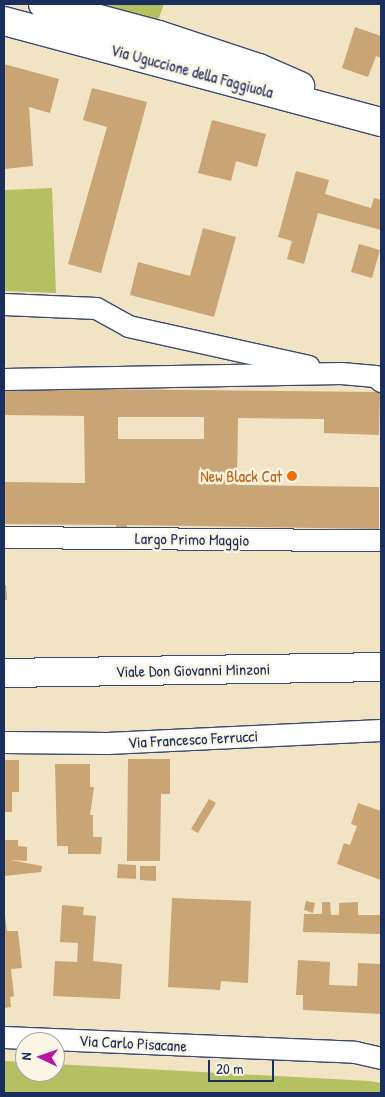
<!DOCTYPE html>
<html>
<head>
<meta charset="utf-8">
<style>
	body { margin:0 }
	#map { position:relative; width:385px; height:1097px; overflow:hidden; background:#f0e4c5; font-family:"Patrick Hand",sans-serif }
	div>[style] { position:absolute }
	.green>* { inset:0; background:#b4c061 }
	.building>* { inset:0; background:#c9a475 }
	.roads { filter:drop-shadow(1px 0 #3b4a6d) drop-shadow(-1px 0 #3b4a6d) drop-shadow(0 1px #3b4a6d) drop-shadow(0 -1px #3b4a6d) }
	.minor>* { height:21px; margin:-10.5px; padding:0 10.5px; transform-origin:10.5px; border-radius:10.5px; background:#fff }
	.tertiary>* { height:28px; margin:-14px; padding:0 14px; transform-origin:14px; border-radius:14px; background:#fff }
	.primary>* { height:28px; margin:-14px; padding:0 14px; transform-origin:14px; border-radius:14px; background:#fff }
	.dots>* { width:14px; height:14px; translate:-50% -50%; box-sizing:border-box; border:2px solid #fcf5e5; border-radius:50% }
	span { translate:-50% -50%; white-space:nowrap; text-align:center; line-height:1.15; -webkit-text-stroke:5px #fcf5e5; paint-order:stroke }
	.street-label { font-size:16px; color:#1b2f5e }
	.food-label { font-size:16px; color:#c56008 }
	.right { translate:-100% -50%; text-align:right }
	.frame { position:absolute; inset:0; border:5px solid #1b2f5e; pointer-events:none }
	.north { position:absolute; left:15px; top:1032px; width:50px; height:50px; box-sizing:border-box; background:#fcf5e5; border:1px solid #a2a6af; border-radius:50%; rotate:273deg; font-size:14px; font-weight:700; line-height:20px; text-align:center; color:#1b2f5e }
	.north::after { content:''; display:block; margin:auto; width:18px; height:22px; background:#b5179e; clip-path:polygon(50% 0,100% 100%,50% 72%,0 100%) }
	.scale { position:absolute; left:208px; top:1060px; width:66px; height:22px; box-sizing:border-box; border:2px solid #1b2f5e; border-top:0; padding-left:6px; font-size:15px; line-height:18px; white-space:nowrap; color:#1b2f5e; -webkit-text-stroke:4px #fcf5e5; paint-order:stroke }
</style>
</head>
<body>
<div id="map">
	<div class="green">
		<i style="clip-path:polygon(101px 4px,164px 4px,157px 23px,104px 8px)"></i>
		<i style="clip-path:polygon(52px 188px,56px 293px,4px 291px,4px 190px)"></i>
		<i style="clip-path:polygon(4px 1061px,25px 1062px,25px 1072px,55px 1072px,55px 1064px,369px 1081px,381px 1083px,381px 1093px,4px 1093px)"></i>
	</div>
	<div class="building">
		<i style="clip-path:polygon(355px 27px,381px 36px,381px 58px,376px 56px,368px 77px,342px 68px)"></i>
		<i style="clip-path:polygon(4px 64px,59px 79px,50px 113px,29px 107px,33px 166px,4px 169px)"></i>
		<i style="clip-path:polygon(92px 88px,147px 102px,101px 273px,68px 264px,107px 127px,83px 120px)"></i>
		<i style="clip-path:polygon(212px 120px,266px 134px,257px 167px,236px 161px,231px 181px,198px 173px)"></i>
		<i style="clip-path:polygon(296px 171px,329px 180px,325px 194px,371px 208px,374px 198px,381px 200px,381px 230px,318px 213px,304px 264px,287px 259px,292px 241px,278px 237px)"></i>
		<i style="clip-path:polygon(203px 228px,236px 237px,214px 317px,130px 295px,138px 262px,190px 276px)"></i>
		<i style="clip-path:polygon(359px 244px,380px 250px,372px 278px,351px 272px)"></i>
		<i style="clip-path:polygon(evenodd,4px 388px,380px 392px,379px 435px,324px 433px,324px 419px,238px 418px,237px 485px,379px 487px,379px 529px,127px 525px,126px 535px,116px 534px,116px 525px,4px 524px,4px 482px,85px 483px,84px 416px,4px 415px,4px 388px,118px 417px,204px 417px,204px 439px,118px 439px,118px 417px)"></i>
		<i style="clip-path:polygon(4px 585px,6px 585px,7px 600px,4px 600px)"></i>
		<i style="clip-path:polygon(128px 759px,170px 759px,170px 794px,161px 794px,160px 861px,127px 861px)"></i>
		<i style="clip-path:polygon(4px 760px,19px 760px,19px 792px,12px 792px,12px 812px,4px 812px)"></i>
		<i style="clip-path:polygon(55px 764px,90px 764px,90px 787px,94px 787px,90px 815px,93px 815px,93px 837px,102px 837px,101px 854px,68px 854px,68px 846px,57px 846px)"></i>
		<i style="clip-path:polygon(209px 799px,216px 803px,198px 833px,191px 829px)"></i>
		<i style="clip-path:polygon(358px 803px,381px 811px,381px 880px,337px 864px,344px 843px,350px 845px,357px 826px,351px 824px)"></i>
		<i style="clip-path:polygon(4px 840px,18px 840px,18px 846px,27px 847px,27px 861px,10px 860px,42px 866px,41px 872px,4px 876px)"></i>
		<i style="clip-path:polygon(118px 864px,136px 865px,136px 879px,117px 878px)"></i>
		<i style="clip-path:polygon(140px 866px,156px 866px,156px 881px,140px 880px)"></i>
		<i style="clip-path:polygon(172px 898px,251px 901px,248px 983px,221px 981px,220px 990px,168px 987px)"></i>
		<i style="clip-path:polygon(306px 901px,315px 903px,313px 913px,304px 910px)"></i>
		<i style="clip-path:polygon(322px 902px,330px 902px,331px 915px,339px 915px,339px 903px,358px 902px,358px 915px,381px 915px,381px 934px,303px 932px,304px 914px,322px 914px)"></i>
		<i style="clip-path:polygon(62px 905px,84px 907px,83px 915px,96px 916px,93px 961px,122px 964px,120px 999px,53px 996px,55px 961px,77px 962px,78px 943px,60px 942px)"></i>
		<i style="clip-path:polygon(4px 907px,7px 931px,18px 931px,22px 968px,11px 969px,14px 996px,10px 997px,11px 1007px,4px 1008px)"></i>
		<i style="clip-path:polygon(298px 960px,330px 962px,329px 985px,357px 986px,358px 963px,381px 964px,381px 1014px,303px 1010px,303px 995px,296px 995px)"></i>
	</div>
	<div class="roads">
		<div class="minor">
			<i style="left:4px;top:304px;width:92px;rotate:2.5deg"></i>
			<i style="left:96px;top:308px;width:37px;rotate:29deg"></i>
			<i style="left:128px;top:326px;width:185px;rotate:12.5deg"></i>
			<i style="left:4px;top:379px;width:337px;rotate:-1deg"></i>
			<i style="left:341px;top:373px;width:34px;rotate:5deg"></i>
			<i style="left:375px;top:376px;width:8px;rotate:40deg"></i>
			<i style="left:4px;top:537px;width:377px;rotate:0.5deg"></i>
			<i style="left:4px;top:742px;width:103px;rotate:0.6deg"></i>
			<i style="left:107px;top:743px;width:274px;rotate:-2.7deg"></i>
			<i style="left:4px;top:1037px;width:351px;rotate:2.4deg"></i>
			<i style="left:355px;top:1052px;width:27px;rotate:13deg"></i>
		</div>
		<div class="tertiary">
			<i style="left:43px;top:4px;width:120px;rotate:15deg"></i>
			<i style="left:159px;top:35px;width:105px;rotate:18.3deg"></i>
			<i style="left:259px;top:68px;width:45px;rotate:23.7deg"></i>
			<i style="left:4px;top:21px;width:390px;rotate:15deg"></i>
		</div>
		<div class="primary">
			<i style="left:4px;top:673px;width:377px;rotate:-0.9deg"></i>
		</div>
	</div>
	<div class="dots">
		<i style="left:292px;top:476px;background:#e8710a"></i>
	</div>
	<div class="street-label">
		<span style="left:192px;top:71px;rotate:15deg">Via Uguccione della Faggiuola</span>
		<span style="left:192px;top:539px;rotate:1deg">Largo Primo Maggio</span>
		<span style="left:193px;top:670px;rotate:-1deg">Viale Don Giovanni Minzoni</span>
		<span style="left:193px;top:739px;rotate:-3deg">Via Francesco Ferrucci</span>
		<span style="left:133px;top:1043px;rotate:3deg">Via Carlo Pisacane</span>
	</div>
	<div class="food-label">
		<span class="right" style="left:282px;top:476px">New Black Cat</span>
	</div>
	<div class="frame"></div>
	<div class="north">N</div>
	<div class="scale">20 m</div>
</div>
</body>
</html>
